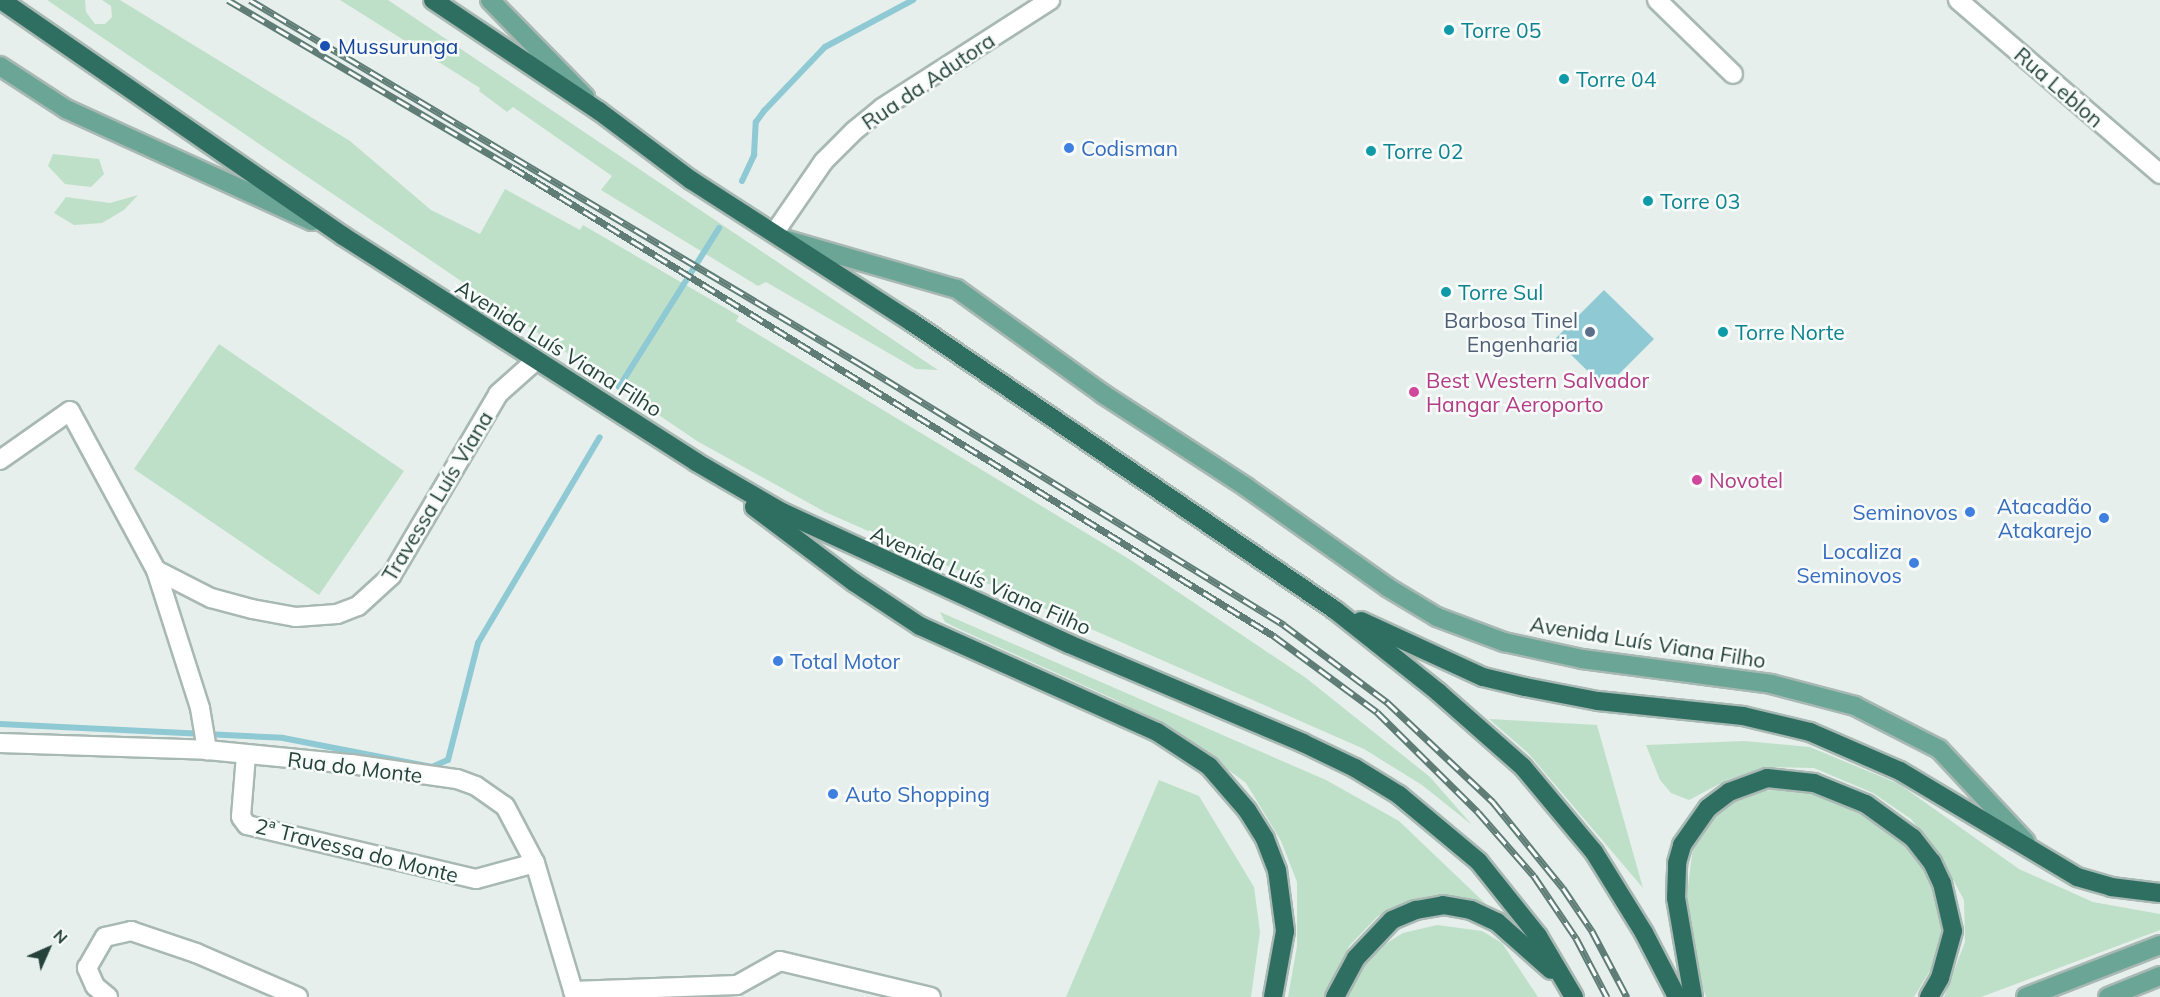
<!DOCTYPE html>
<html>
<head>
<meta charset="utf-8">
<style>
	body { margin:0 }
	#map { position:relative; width:2160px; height:997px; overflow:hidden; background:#e6efeb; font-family:Mulish,sans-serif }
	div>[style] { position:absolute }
	.green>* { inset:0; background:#bfe0c8 }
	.water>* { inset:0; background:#8ec9d4 }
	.stream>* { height:6px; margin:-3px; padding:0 3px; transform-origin:3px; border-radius:3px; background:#8ec9d4 }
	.roads { filter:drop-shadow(2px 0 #a8b8b2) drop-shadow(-2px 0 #a8b8b2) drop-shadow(0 2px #a8b8b2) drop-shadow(0 -2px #a8b8b2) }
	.minor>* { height:18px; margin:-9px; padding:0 9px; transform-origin:9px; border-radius:9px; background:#fff }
	.major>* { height:18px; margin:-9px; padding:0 9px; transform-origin:9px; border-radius:9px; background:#6aa596 }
	.highway>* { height:18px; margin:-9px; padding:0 9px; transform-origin:9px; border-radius:9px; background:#2f6f62 }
	.rail>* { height:7px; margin-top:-3.5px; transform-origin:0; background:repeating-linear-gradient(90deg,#f7fbf9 0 14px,#5f7d75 0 28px); box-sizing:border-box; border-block:2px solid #5f7d75 }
	.dots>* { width:16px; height:16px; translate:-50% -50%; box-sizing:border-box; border:3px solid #f7fbf9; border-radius:50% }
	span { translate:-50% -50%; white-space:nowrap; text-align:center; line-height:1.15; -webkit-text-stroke:5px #f7fbf9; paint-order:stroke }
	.culture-label { font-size:21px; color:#0d838f }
	.left { translate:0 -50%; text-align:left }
	.transit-label { font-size:21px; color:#164399 }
	.street-label { font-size:21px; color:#24423a }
	.shop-label { font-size:21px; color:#366cbe }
	.right { translate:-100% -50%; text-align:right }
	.service-label { font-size:21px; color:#4e5e75 }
	.hotel-label { font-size:21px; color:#b23c85 }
	.north { position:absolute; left:18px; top:919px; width:60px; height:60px; -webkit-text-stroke:4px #f7fbf9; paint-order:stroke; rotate:45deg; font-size:16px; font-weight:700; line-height:24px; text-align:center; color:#24423a }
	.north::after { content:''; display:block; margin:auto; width:21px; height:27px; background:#24423a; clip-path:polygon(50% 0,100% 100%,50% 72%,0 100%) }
</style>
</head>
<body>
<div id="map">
	<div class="green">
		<i style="clip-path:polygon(47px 0,85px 0,86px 12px,95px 24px,105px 24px,112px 17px,111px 6px,102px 0,120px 0,350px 141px,431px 210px,480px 234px,505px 189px,580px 230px,583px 225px,739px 316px,736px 321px,1129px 559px,1306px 678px,1430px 777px,1472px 825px,1422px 785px,1364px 749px,825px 512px,697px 441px)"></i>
		<i style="clip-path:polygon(340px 0,388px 0,938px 370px,916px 369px,766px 282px,758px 286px,601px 190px,612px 176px,513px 107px,507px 112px,479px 91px,480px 88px)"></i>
		<i style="clip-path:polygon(53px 154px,99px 159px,104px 174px,91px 187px,65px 184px,48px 166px)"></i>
		<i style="clip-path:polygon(138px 195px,124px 210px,102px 223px,74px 225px,54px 213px,66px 197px,110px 203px)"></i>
		<i style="clip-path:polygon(219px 344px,404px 471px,319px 595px,134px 469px)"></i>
		<i style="clip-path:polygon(940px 612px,1326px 780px,1399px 821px,1487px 905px,1462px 898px,1438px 898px,1378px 916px,1349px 946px,1325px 997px,1288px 997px,1297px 946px,1297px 882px,1281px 841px,1246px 783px,1187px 739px,1116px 700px,959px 629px,945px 622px)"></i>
		<i style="clip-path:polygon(1489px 719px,1597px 725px,1643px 888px,1528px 753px)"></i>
		<i style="clip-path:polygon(1744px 741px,1810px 747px,1899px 784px,2019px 869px,2093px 902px,2160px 914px,2160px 930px,1981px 997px,1944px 997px,1965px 942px,1964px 900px,1943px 861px,1911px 819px,1873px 793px,1814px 768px,1766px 767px,1727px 780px,1689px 800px,1671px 793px,1660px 780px,1646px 745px)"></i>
		<i style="clip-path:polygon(1159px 780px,1199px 796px,1254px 887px,1260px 932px,1251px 997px,1066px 997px)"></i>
		<i style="clip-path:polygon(1788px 788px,1826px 798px,1878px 823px,1916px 856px,1940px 904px,1942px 951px,1914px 997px,1706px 997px,1695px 965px,1687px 894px,1693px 847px,1715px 813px,1749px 793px)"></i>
		<i style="clip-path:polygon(1437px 925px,1482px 931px,1502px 943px,1538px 997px,1343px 997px,1374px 951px,1403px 933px)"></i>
	</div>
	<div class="water">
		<i style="clip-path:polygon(1604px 290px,1654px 339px,1605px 388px,1555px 339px)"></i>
	</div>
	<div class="stream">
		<i style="left:742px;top:181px;width:29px;rotate:-65deg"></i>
		<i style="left:754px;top:155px;width:33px;rotate:-87deg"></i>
		<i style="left:756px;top:122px;width:14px;rotate:-54deg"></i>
		<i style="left:764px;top:111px;width:88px;rotate:-46.4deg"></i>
		<i style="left:825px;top:47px;width:100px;rotate:-28.1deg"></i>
		<i style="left:619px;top:387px;width:188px;rotate:-57.8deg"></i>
		<i style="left:0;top:724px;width:283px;rotate:2.8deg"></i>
		<i style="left:283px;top:738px;width:152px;rotate:11deg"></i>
		<i style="left:432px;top:767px;width:17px;rotate:-24deg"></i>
		<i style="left:448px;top:760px;width:121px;rotate:-75.6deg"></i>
		<i style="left:478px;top:643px;width:239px;rotate:-59.4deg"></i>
	</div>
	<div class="roads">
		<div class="minor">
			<i style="left:1657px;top:0;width:106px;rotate:44.2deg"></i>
			<i style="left:1958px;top:0;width:267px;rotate:40.7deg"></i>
			<i style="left:775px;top:232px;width:86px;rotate:-55.4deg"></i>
			<i style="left:824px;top:161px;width:42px;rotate:-45deg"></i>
			<i style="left:854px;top:131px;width:36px;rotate:-39deg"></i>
			<i style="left:882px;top:108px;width:200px;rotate:-32.7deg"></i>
			<i style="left:0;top:460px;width:85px;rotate:-35deg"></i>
			<i style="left:70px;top:411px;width:181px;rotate:61.6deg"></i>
			<i style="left:156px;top:570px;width:145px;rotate:72.3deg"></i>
			<i style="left:200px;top:708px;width:43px;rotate:80.5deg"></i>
			<i style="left:156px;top:570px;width:62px;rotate:27deg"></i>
			<i style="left:211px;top:598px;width:42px;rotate:15deg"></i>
			<i style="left:252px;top:609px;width:45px;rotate:10.3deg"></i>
			<i style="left:296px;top:617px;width:41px;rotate:-4.2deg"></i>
			<i style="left:337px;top:614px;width:22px;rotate:-21deg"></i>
			<i style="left:358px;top:606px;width:45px;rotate:-42.3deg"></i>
			<i style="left:391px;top:576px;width:211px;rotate:-59.5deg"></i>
			<i style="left:498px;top:394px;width:50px;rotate:-41.7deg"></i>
			<i style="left:0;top:743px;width:207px;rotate:1.9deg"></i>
			<i style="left:207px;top:750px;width:145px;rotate:5.6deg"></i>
			<i style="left:351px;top:764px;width:107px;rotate:8.1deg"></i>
			<i style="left:457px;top:779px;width:20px;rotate:20deg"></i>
			<i style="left:476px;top:786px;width:35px;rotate:35deg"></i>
			<i style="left:505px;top:806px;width:64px;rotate:62.2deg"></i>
			<i style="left:535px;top:863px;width:140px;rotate:73.4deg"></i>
			<i style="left:246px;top:755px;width:62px;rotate:94.6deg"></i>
			<i style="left:241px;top:817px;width:10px;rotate:53deg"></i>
			<i style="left:247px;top:825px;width:235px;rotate:13.3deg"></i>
			<i style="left:476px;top:879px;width:61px;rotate:-15.2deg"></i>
			<i style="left:573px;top:991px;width:164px;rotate:-2.1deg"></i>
			<i style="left:737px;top:985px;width:49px;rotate:-29.2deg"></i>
			<i style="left:780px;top:961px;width:155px;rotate:13.4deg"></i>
			<i style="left:108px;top:997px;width:17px;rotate:-140deg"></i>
			<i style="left:95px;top:986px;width:20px;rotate:-114deg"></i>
			<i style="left:87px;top:968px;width:36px;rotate:-60deg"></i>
			<i style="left:105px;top:937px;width:27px;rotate:-13deg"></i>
			<i style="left:131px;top:931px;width:69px;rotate:18.7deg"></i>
			<i style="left:196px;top:953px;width:111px;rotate:23.3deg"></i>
		</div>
		<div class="major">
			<i style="left:490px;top:0;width:136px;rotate:45.6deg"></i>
			<i style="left:0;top:66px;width:79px;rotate:33.1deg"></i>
			<i style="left:66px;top:109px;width:270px;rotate:24.5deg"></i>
			<i style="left:787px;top:240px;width:177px;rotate:16.1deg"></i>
			<i style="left:957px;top:289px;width:180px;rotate:35.7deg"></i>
			<i style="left:1103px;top:394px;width:171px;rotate:33deg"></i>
			<i style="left:1246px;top:487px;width:173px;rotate:35.3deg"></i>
			<i style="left:1387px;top:587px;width:58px;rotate:31deg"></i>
			<i style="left:1437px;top:617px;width:72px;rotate:20.5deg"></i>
			<i style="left:1504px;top:642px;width:80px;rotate:12.3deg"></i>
			<i style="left:1582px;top:659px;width:191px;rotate:7.5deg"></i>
			<i style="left:1771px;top:684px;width:87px;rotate:14.7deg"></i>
			<i style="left:1855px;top:706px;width:94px;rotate:27.1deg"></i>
			<i style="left:1939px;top:749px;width:127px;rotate:46.9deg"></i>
			<i style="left:2026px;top:997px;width:144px;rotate:-21.2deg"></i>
			<i style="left:2108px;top:997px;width:56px;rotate:-22deg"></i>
		</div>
		<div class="highway">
			<i style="left:1px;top:0;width:416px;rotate:34.6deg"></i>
			<i style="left:343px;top:236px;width:419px;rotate:32.6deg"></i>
			<i style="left:696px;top:462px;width:99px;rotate:30.2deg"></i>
			<i style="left:782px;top:512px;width:316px;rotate:24.7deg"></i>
			<i style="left:1069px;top:644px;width:254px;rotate:22.9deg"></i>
			<i style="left:1303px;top:743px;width:58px;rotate:25.7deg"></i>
			<i style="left:1355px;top:768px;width:52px;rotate:31.5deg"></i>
			<i style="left:1399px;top:795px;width:104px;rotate:39.9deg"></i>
			<i style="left:1479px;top:862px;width:95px;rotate:51.4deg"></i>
			<i style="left:1538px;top:936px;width:71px;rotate:59.5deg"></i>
			<i style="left:433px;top:0;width:200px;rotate:33.8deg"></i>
			<i style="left:599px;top:111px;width:115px;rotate:36.9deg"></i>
			<i style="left:691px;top:180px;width:260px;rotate:32.8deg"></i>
			<i style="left:910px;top:321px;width:514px;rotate:34.22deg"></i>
			<i style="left:1335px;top:610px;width:132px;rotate:38.5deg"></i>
			<i style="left:1438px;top:692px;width:113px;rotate:41.4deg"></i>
			<i style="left:1523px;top:767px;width:111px;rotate:50.1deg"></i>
			<i style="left:1594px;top:852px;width:95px;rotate:58.3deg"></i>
			<i style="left:1644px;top:933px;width:72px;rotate:62.7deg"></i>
			<i style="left:754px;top:507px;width:126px;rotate:37deg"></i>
			<i style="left:855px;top:583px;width:78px;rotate:33.5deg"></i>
			<i style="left:920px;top:626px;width:260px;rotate:24.1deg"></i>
			<i style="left:1157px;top:732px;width:62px;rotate:33.2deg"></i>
			<i style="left:1209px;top:766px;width:58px;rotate:49.2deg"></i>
			<i style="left:1247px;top:810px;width:34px;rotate:58deg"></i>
			<i style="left:1265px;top:839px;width:33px;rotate:69deg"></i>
			<i style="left:1277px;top:870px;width:62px;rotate:82.5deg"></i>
			<i style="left:1285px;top:931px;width:67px;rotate:100.3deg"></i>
			<i style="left:1361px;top:621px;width:134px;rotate:24.7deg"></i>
			<i style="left:1483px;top:677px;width:43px;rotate:13.4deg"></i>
			<i style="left:1525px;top:687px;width:74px;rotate:10.9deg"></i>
			<i style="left:1598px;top:701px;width:146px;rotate:5.9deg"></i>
			<i style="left:1743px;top:716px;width:69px;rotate:13.4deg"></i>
			<i style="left:1810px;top:732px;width:98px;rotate:23.4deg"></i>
			<i style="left:1900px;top:771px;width:206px;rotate:30.9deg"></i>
			<i style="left:2077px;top:877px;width:35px;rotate:16deg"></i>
			<i style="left:2111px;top:887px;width:49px;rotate:7deg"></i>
			<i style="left:1335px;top:997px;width:44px;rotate:-61.7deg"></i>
			<i style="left:1356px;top:958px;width:52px;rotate:-46.5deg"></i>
			<i style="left:1392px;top:920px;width:26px;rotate:-23deg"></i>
			<i style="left:1416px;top:910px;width:27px;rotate:-10deg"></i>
			<i style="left:1443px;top:905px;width:28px;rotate:10deg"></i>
			<i style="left:1471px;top:910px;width:29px;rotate:25deg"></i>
			<i style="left:1497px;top:922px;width:72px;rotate:41.6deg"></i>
			<i style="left:1693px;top:997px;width:100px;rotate:-99.7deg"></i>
			<i style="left:1676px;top:898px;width:35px;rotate:-88deg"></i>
			<i style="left:1677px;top:863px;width:19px;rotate:-74deg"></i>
			<i style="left:1682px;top:845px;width:45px;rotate:-54.9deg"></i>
			<i style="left:1708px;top:808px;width:26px;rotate:-37deg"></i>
			<i style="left:1729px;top:792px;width:40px;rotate:-20.2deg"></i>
			<i style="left:1767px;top:778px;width:47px;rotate:6.1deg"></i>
			<i style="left:1814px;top:783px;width:56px;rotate:22deg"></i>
			<i style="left:1866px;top:804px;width:58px;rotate:35.9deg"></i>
			<i style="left:1913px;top:838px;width:31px;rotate:52deg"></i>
			<i style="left:1932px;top:862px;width:23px;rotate:65deg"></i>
			<i style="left:1942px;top:883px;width:49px;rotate:77.1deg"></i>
			<i style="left:1953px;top:931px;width:49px;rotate:105.5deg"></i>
			<i style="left:1940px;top:978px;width:22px;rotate:120deg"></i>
		</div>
	</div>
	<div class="rail">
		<i style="left:228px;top:0;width:329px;rotate:30.5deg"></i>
		<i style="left:512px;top:167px;width:895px;rotate:31.61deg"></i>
		<i style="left:1274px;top:636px;width:128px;rotate:36.4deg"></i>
		<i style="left:1377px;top:712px;width:142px;rotate:44.7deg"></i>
		<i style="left:1478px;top:812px;width:85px;rotate:48.8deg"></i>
		<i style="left:1534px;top:876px;width:75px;rotate:55.9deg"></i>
		<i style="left:1576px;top:938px;width:67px;rotate:62.3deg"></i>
		<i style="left:250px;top:0;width:713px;rotate:30.81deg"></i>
		<i style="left:862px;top:365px;width:496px;rotate:31.6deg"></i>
		<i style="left:1284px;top:625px;width:129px;rotate:36.8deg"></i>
		<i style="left:1387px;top:702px;width:146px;rotate:43.3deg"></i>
		<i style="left:1493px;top:802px;width:111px;rotate:50.9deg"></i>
		<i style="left:1563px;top:888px;width:52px;rotate:56deg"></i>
		<i style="left:1592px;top:931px;width:75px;rotate:62.1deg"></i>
	</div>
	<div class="dots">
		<i style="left:1449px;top:30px;background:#0f9aa8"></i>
		<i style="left:325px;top:46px;background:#1a4fb4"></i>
		<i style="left:1564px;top:79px;background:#0f9aa8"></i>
		<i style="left:1069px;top:148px;background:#3f7fe0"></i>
		<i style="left:1371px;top:151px;background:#0f9aa8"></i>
		<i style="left:1648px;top:201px;background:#0f9aa8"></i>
		<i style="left:1446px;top:292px;background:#0f9aa8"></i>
		<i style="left:1590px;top:332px;background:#5c6f8a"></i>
		<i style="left:1723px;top:332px;background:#0f9aa8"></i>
		<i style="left:1414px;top:392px;background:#d1479c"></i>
		<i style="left:1697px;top:480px;background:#d1479c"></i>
		<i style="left:1970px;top:512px;background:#3f7fe0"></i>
		<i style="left:2104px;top:518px;background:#3f7fe0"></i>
		<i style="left:1914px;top:563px;background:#3f7fe0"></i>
		<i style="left:778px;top:661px;background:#3f7fe0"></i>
		<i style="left:833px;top:794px;background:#3f7fe0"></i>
	</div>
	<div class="culture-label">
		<span class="left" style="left:1461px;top:30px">Torre 05</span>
		<span class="left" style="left:1576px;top:79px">Torre 04</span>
		<span class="left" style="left:1383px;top:151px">Torre 02</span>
		<span class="left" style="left:1660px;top:201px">Torre 03</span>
		<span class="left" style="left:1458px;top:292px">Torre Sul</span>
		<span class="left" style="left:1735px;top:332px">Torre Norte</span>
	</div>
	<div class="transit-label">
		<span class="left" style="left:338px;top:46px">Mussurunga</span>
	</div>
	<div class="street-label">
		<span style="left:928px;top:81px;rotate:-34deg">Rua da Adutora</span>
		<span style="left:2059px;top:87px;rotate:41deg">Rua Leblon</span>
		<span style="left:559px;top:348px;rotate:32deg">Avenida Luís Viana Filho</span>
		<span style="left:437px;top:496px;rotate:-59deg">Travessa Luís Viana</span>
		<span style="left:981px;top:580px;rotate:24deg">Avenida Luís Viana Filho</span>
		<span style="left:1648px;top:642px;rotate:9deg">Avenida Luís Viana Filho</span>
		<span style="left:355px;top:767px;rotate:7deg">Rua do Monte</span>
		<span style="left:357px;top:850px;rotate:14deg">2ª Travessa do Monte</span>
	</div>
	<div class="shop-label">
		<span class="left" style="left:1081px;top:148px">Codisman</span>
		<span class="right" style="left:2092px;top:518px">Atacadão<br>Atakarejo</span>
		<span class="right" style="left:1958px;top:512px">Seminovos</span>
		<span class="right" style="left:1902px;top:563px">Localiza<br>Seminovos</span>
		<span class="left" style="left:790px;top:661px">Total Motor</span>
		<span class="left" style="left:845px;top:794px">Auto Shopping</span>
	</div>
	<div class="service-label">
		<span class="right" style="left:1578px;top:332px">Barbosa Tinel<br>Engenharia</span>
	</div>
	<div class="hotel-label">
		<span class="left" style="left:1426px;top:392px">Best Western Salvador<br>Hangar Aeroporto</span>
		<span class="left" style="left:1709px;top:480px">Novotel</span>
	</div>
	<div class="north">N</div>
</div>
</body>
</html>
